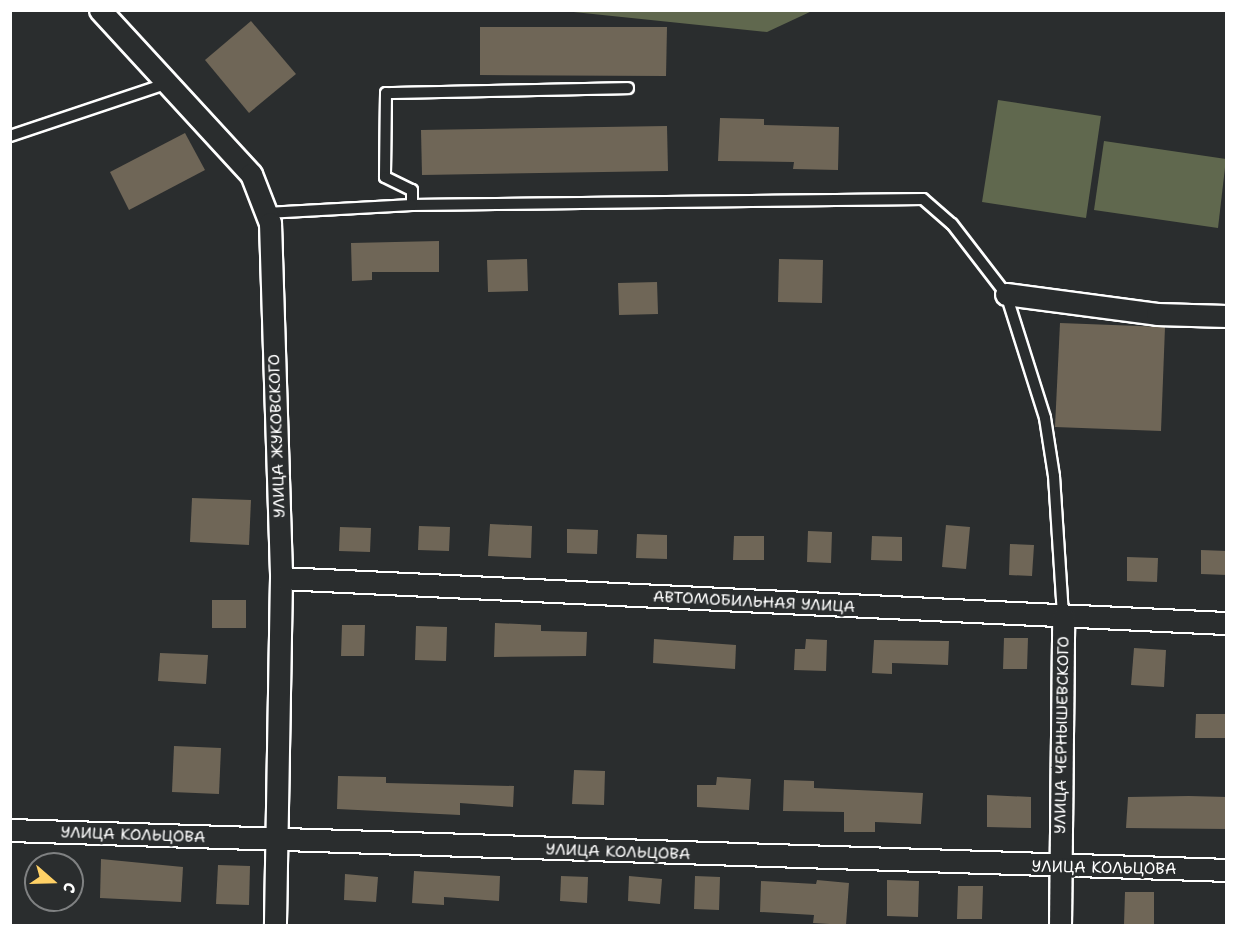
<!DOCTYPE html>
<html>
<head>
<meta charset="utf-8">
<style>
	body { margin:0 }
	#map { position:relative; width:1237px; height:936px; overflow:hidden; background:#2a2d2e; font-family:"Shantell Sans",sans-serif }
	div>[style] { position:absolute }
	.green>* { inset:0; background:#60684e }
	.building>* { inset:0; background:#6f6657 }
	.roads { filter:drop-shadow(2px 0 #fff) drop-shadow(-2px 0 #fff) drop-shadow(0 2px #fff) drop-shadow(0 -2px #fff) }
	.lane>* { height:10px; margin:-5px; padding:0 5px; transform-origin:5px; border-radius:5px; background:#2a2d2e }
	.street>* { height:21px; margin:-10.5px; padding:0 10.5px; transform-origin:10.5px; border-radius:10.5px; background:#2a2d2e }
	span { translate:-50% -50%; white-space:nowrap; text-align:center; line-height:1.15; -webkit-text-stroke:5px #2a2d2e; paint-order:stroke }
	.street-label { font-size:16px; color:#fff }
	.frame { position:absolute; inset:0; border:12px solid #fff; pointer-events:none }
	.north { position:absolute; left:24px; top:852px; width:60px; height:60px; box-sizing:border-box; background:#2a2d2e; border:2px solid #7f8182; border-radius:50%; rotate:110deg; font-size:16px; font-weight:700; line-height:24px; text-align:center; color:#fff }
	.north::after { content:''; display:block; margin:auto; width:21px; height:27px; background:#ffd166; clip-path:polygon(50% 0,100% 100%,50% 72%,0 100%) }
</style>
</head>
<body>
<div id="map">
	<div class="green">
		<i style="clip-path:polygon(564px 11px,812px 11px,767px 32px)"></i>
		<i style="clip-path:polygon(998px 100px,1101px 116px,1086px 218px,982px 202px)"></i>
		<i style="clip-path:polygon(1104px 141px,1226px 159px,1218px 228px,1094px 210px)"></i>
	</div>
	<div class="building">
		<i style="clip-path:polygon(251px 21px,296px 74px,249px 113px,205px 60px)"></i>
		<i style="clip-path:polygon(480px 27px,667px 27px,666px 76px,480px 75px)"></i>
		<i style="clip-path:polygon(720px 118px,764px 119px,764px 125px,839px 127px,838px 170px,793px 169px,794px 162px,718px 161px)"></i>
		<i style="clip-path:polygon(667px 126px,668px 171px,422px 175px,421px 130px)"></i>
		<i style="clip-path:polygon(185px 133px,205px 170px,129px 210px,110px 172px)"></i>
		<i style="clip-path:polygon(439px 241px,439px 272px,372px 272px,372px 280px,352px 281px,351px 243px)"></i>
		<i style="clip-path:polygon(527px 259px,528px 291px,488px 292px,487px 260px)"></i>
		<i style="clip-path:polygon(779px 259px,823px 260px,822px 303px,778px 302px)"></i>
		<i style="clip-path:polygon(657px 282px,658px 314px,619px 315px,618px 283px)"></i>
		<i style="clip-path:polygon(1060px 323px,1165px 327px,1161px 431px,1055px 427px)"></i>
		<i style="clip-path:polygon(192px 498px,251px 500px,249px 545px,190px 542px)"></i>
		<i style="clip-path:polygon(490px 524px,532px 526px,531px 558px,488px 556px)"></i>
		<i style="clip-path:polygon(946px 525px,970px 527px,966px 569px,942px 567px)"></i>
		<i style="clip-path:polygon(419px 526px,450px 527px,449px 551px,418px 550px)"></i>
		<i style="clip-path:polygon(340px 527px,371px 528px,370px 552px,339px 551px)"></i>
		<i style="clip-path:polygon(567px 529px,598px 530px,597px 554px,567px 553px)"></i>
		<i style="clip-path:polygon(808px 531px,832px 532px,831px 563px,807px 562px)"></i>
		<i style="clip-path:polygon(637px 534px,667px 535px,667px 559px,636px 558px)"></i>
		<i style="clip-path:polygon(734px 536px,764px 536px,764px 560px,733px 560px)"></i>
		<i style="clip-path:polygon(872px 536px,902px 537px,902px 561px,871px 560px)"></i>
		<i style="clip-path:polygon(1010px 544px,1034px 545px,1032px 576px,1009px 575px)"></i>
		<i style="clip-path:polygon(1201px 550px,1227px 551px,1227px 575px,1201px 574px)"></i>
		<i style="clip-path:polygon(1127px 557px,1158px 558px,1157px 582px,1127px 581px)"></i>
		<i style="clip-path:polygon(212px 600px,246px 600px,246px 628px,212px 628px)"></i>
		<i style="clip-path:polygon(495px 623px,541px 625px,541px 631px,587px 632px,586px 656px,494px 657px)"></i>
		<i style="clip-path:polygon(342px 625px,365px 625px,364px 656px,341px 656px)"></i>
		<i style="clip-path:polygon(416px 626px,447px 627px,446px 661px,415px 660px)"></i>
		<i style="clip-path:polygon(1004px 638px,1028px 638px,1027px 669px,1003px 669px)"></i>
		<i style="clip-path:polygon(654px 639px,736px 645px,735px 669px,653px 663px)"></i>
		<i style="clip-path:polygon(806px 639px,827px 640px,826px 671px,794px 670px,795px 649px,805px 649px)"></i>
		<i style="clip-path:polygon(874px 640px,949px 641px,948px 665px,892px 663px,892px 674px,872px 673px)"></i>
		<i style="clip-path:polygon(1134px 648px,1166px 650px,1164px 687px,1131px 685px)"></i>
		<i style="clip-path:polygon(160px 653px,208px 655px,206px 684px,158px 681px)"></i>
		<i style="clip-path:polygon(1196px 714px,1226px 714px,1226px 738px,1195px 738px)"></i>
		<i style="clip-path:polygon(174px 746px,221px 748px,219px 794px,172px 792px)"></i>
		<i style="clip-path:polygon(574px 770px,605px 771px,604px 805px,572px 804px)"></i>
		<i style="clip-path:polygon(338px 776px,386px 777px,386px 783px,514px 786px,513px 807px,460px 803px,460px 815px,337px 809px)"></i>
		<i style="clip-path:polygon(717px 777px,751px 779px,749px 810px,697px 807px,697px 785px,716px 785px)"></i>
		<i style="clip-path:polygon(784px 780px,814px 781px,814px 788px,923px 793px,921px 824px,875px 822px,875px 832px,844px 832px,844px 812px,783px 811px)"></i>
		<i style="clip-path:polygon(987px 795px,1031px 797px,1031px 828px,987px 827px)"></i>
		<i style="clip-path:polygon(1189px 796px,1227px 797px,1227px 829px,1126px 828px,1128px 797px)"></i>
		<i style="clip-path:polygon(101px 859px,183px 867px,181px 902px,100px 898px)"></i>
		<i style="clip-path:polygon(218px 865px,250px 866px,249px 905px,216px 904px)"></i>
		<i style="clip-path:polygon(414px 871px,500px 876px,499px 901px,444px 897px,444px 905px,412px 903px)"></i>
		<i style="clip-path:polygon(345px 874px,378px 877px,376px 902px,344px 900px)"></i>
		<i style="clip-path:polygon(561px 876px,588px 877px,587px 903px,560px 901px)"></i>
		<i style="clip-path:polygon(629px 876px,662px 879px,660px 904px,628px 901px)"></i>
		<i style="clip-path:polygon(695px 876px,720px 877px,719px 910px,694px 909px)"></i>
		<i style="clip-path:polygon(817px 880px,849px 883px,846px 925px,813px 923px,814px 915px,760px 912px,761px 881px,816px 884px)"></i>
		<i style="clip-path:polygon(887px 880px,919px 881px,918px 917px,887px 916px)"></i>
		<i style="clip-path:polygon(958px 886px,983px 886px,982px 919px,957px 919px)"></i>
		<i style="clip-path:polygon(1125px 892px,1154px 892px,1154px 925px,1124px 925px)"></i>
	</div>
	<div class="roads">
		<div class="lane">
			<i style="left:628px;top:88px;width:242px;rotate:178.8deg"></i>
			<i style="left:386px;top:93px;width:84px;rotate:90.7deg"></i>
			<i style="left:385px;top:177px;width:30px;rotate:26deg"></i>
			<i style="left:412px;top:190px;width:15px;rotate:90deg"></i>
			<i style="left:412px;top:205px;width:511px;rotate:-0.67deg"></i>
			<i style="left:923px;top:199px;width:38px;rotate:41deg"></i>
			<i style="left:952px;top:224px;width:88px;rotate:52.4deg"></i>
			<i style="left:1006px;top:294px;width:130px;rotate:72.5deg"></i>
			<i style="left:1045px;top:418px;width:59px;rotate:81.2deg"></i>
			<i style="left:1054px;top:476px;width:141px;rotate:86.3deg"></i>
			<i style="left:10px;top:136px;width:163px;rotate:-18.5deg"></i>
			<i style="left:266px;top:213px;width:146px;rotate:-3.1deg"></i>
		</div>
		<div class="street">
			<i style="left:100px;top:10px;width:223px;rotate:47.4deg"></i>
			<i style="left:251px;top:174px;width:53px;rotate:68.8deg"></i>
			<i style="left:270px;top:223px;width:355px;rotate:88.2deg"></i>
			<i style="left:281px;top:578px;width:348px;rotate:91deg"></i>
			<i style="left:1006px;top:294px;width:152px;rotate:7.5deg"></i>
			<i style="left:1157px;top:314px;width:69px;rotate:1.7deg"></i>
			<i style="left:281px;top:578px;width:946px;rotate:2.73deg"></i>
			<i style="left:10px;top:830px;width:1217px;rotate:1.88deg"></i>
			<i style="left:1060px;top:926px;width:309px;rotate:-89.4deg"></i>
		</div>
	</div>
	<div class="street-label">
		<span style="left:277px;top:436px;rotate:-92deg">УЛИЦА ЖУКОВСКОГО</span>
		<span style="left:754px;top:602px;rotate:3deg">АВТОМОБИЛЬНАЯ УЛИЦА</span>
		<span style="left:1062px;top:735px;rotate:-89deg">УЛИЦА ЧЕРНЫШЕВСКОГО</span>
		<span style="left:133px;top:835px;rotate:2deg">УЛИЦА КОЛЬЦОВА</span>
		<span style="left:618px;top:852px;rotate:2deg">УЛИЦА КОЛЬЦОВА</span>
		<span style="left:1104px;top:868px;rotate:1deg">УЛИЦА КОЛЬЦОВА</span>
	</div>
	<div class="frame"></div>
	<div class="north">С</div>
</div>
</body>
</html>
